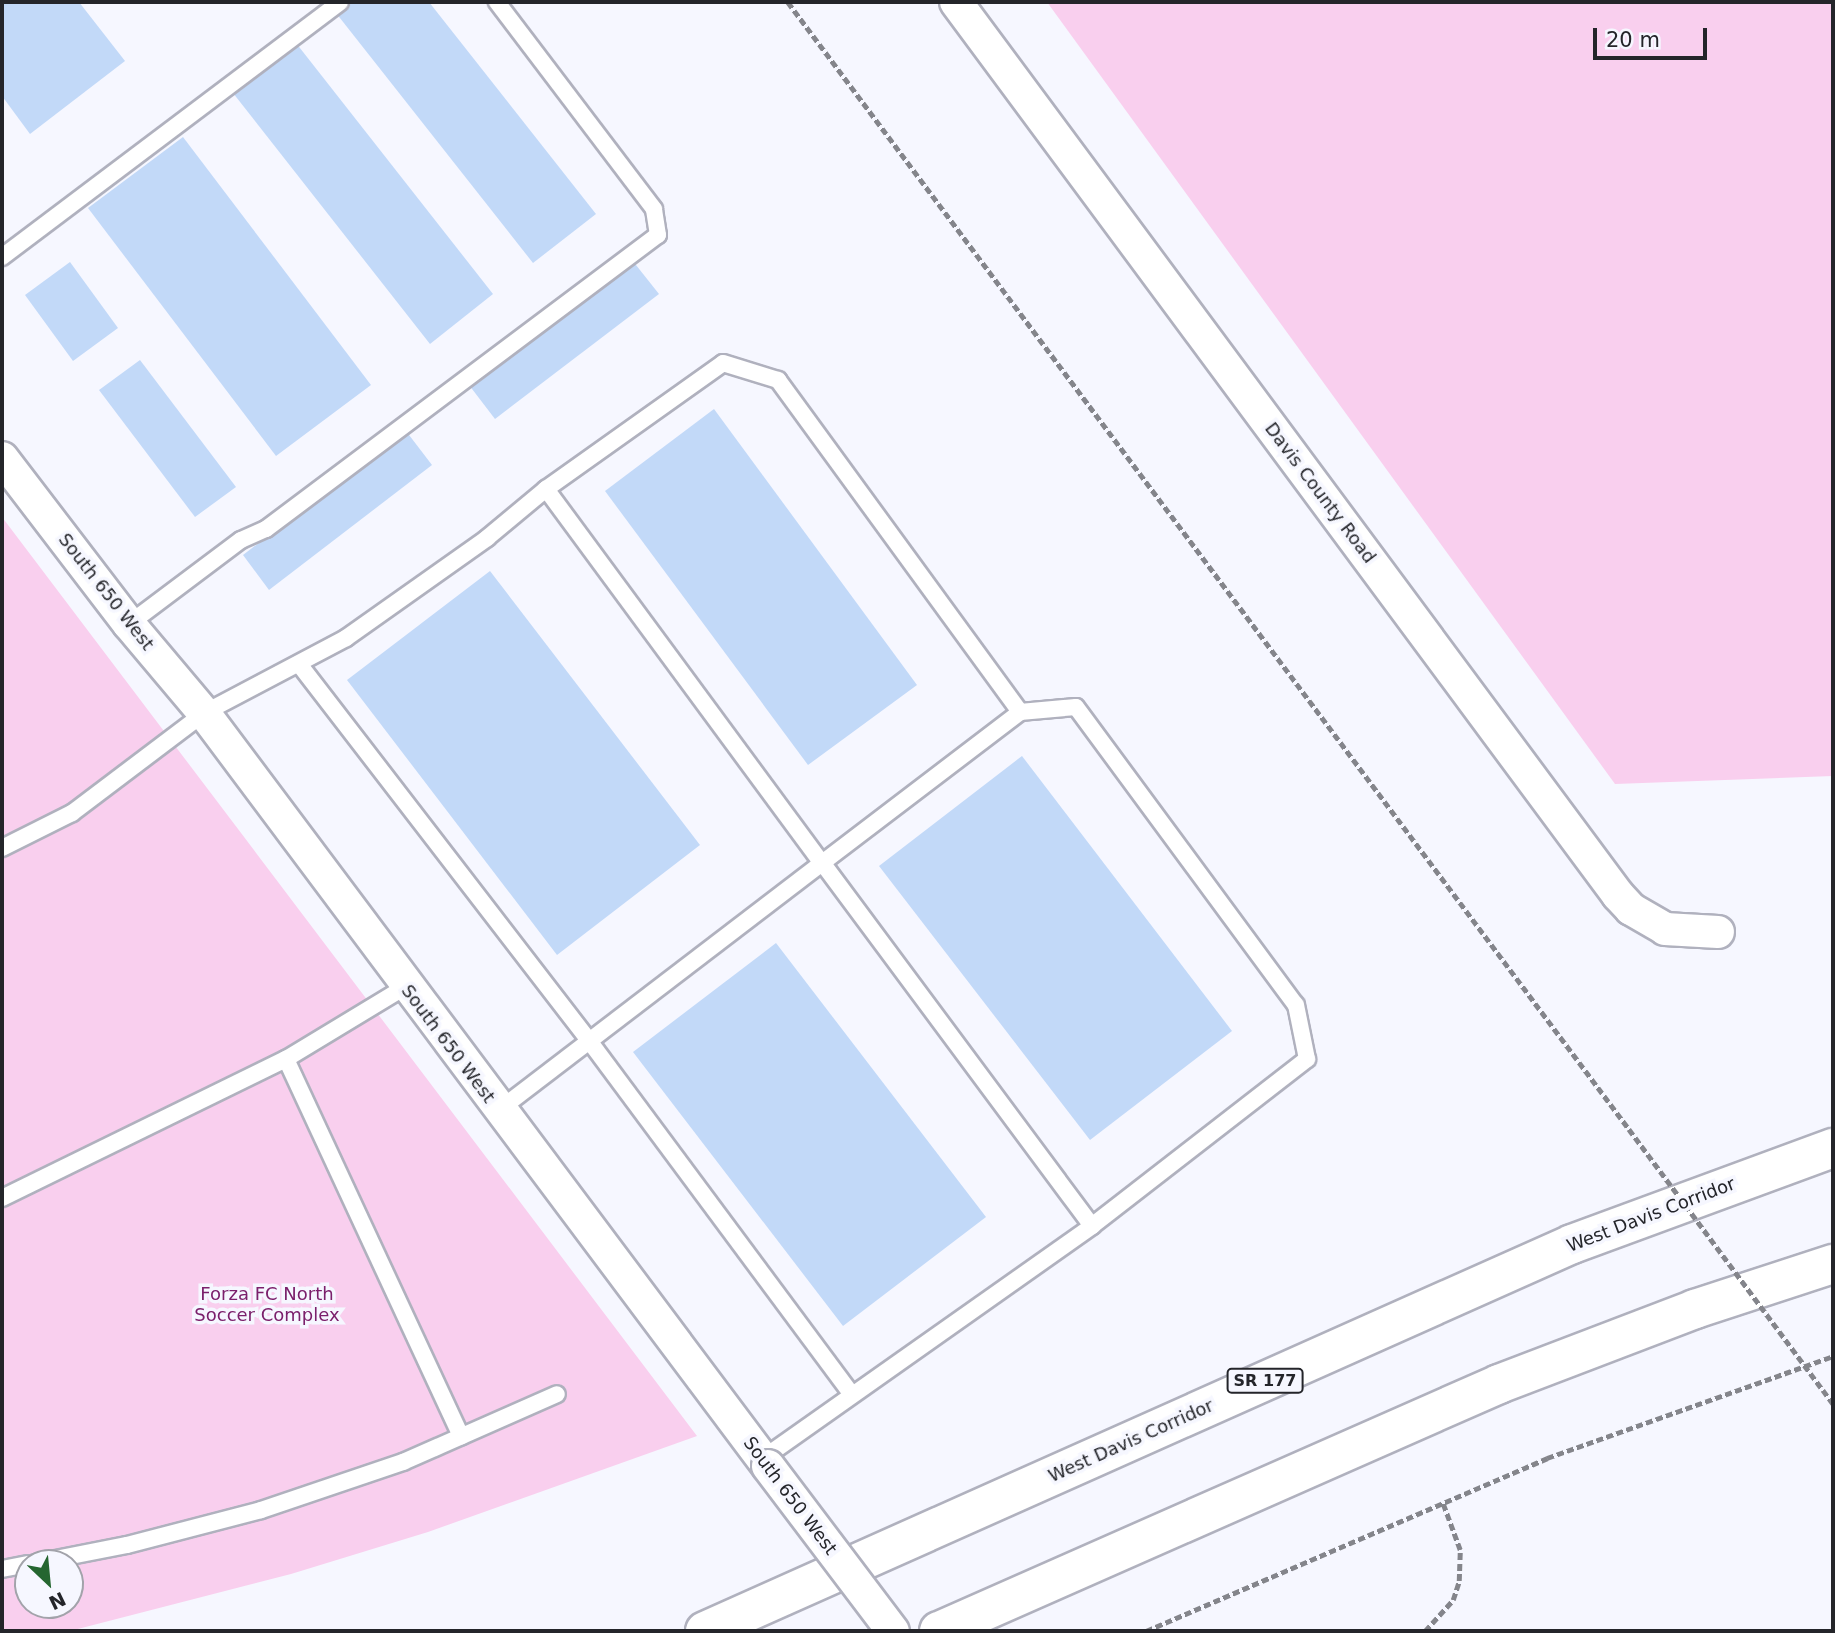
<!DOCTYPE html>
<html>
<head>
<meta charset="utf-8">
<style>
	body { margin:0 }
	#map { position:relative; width:1835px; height:1633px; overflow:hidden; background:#f6f7ff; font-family:"DejaVu Sans",sans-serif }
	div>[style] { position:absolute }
	.green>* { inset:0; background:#f9cfee }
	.building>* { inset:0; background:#c2d9f8 }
	.path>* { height:4.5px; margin-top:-2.25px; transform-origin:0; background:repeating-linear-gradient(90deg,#84858b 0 7px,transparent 0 10.5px) }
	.roads { filter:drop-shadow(2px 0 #b0b1be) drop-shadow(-2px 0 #b0b1be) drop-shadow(0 2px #b0b1be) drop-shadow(0 -2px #b0b1be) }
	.lane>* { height:16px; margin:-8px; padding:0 8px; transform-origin:8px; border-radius:8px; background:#fff }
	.street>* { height:32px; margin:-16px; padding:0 16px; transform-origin:16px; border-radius:16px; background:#fff }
	.highway>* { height:38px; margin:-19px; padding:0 19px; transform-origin:19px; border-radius:19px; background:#fff }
	.path-bridge>* { height:4.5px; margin-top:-2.25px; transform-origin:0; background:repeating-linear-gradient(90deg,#84858b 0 7px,transparent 0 10.5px) }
	.bridges { filter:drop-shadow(2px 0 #b0b1be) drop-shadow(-2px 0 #b0b1be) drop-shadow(0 2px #b0b1be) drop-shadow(0 -2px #b0b1be) }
	.street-bridge>* { height:32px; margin:-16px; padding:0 16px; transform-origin:16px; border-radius:16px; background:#fff }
	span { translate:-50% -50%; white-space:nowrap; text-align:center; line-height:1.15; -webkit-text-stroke:7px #f6f7ff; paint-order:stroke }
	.shield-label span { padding:2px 5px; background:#f6f7ff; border:2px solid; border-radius:5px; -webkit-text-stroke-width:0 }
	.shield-label { font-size:16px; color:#24252a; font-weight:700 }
	.street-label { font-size:18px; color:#24252a }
	.park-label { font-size:18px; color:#7b206c }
	.frame { position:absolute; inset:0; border:4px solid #24252a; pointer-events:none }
	.north { position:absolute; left:14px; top:1549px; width:70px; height:70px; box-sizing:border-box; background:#f6f7ff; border:2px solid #a2a3aa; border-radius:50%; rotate:154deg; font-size:19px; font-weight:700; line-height:28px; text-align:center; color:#24252a }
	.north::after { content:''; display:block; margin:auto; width:24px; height:32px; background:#256630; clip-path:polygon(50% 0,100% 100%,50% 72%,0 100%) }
	.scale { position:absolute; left:1593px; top:28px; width:114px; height:32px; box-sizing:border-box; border:4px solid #24252a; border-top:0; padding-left:9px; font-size:21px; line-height:24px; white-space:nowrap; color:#24252a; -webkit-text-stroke:5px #f6f7ff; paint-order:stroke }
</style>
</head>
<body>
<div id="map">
	<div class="green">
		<i style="clip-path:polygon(1047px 2px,1833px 2px,1833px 776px,1615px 784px)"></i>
		<i style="clip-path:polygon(evenodd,2px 517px,697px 1436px,428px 1532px,291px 1574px,70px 1631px,2px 1631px,2px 517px,28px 1563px,70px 1563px,70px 1605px,28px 1605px,28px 1563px)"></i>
	</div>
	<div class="building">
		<i style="clip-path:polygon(2px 2px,79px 2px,125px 61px,30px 134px,2px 96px)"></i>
		<i style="clip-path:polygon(350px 2px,429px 2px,596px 214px,533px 263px,336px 13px)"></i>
		<i style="clip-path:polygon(296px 43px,493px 294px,430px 344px,233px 93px)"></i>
		<i style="clip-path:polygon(183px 137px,371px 385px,276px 456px,88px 208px)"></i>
		<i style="clip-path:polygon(632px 260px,659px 294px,495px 419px,469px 385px)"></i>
		<i style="clip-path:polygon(70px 262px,118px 328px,73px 361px,25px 295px)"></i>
		<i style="clip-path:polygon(140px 360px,236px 487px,195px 517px,99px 390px)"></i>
		<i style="clip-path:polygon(714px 409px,917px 685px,808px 765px,605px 491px)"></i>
		<i style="clip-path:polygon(406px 431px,432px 465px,269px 590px,243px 555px)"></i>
		<i style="clip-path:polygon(490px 571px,700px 845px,557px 955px,347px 680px)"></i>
		<i style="clip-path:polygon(1022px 756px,1232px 1031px,1090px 1140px,879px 866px)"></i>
		<i style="clip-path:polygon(776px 943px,986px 1217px,843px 1326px,633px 1052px)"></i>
	</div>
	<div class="path">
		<i style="left:788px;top:2px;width:1406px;rotate:53.27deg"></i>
		<i style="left:1823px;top:1390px;width:17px;rotate:54deg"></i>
		<i style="left:1146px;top:1631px;width:437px;rotate:-23.3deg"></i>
		<i style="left:1547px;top:1458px;width:304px;rotate:-19.6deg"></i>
		<i style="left:1425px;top:1631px;width:42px;rotate:-47.9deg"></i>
		<i style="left:1453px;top:1600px;width:20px;rotate:-72deg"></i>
		<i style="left:1459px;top:1581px;width:31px;rotate:-88deg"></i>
		<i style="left:1460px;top:1550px;width:52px;rotate:-110.2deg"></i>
	</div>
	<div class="roads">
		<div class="lane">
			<i style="left:2px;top:257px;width:423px;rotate:-37deg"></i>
			<i style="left:546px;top:489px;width:217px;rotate:-35.4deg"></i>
			<i style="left:723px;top:363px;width:58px;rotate:17.2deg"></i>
			<i style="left:778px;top:380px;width:411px;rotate:53.9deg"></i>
			<i style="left:129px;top:624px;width:140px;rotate:-36.9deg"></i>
			<i style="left:241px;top:540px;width:27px;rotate:-24deg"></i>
			<i style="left:266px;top:529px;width:490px;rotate:-36.9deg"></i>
			<i style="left:658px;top:235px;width:26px;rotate:-99deg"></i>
			<i style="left:654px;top:209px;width:260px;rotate:-127.2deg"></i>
			<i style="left:299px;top:664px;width:477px;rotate:52.4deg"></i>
			<i style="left:590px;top:1042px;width:438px;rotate:53.4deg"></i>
			<i style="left:2px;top:848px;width:78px;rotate:-26.6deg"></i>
			<i style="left:72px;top:813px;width:166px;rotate:-37.1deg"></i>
			<i style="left:204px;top:713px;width:161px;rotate:-27.8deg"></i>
			<i style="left:346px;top:638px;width:173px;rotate:-35.3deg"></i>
			<i style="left:487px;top:538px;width:77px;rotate:-39.7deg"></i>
			<i style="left:546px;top:489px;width:465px;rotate:53.6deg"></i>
			<i style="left:822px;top:863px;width:407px;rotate:142.6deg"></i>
			<i style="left:286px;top:1059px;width:139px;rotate:-31.2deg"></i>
			<i style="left:2px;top:1198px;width:316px;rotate:-26.1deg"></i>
			<i style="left:286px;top:1059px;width:416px;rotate:65.1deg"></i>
			<i style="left:762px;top:1459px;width:404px;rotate:-35.2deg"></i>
			<i style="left:1092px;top:1226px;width:452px;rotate:-126.6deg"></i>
			<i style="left:822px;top:863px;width:249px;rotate:-37.3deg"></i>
			<i style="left:1020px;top:712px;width:56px;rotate:-5.1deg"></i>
			<i style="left:1076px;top:707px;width:370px;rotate:53.6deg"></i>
			<i style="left:1296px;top:1005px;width:55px;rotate:78.5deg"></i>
			<i style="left:1307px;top:1059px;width:272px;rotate:142.2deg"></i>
			<i style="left:35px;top:1563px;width:94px;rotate:-11.1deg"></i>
			<i style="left:127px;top:1545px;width:138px;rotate:-14.6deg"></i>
			<i style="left:261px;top:1510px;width:150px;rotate:-18.7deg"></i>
			<i style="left:403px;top:1462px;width:168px;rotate:-23.8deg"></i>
			<i style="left:2px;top:1569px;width:26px;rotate:-11deg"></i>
		</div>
		<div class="street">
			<i style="left:956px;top:2px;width:1112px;rotate:53.45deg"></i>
			<i style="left:1618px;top:895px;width:19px;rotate:47deg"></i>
			<i style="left:1631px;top:909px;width:39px;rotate:30deg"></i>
			<i style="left:1665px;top:929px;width:53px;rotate:3.2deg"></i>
			<i style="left:2px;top:458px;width:209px;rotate:52.6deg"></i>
			<i style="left:129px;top:624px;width:116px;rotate:49.9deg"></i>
			<i style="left:204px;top:713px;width:941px;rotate:53.17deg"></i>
		</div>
		<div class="highway">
			<i style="left:705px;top:1631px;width:949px;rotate:-24.05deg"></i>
			<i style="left:1572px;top:1244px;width:278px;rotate:-20.2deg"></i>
			<i style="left:939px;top:1631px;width:612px;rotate:-23.8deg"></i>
			<i style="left:1499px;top:1384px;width:210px;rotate:-20.9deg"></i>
			<i style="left:1695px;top:1309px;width:145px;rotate:-18.1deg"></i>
		</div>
	</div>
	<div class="path-bridge">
		<i style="left:1629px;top:1129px;width:325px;rotate:53.4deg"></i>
	</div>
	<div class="bridges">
		<div class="street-bridge">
			<i style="left:768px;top:1466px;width:207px;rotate:52.9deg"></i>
		</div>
	</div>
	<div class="shield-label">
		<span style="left:1265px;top:1381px">SR 177</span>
	</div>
	<div class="street-label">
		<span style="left:1320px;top:493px;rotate:53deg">Davis County Road</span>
		<span style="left:106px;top:592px;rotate:52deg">South 650 West</span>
		<span style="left:448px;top:1044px;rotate:53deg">South 650 West</span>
		<span style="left:1651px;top:1215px;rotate:-21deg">West Davis Corridor</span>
		<span style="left:1131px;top:1441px;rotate:-24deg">West Davis Corridor</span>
		<span style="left:790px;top:1496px;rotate:53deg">South 650 West</span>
	</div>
	<div class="park-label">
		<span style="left:267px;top:1305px">Forza FC North<br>Soccer Complex</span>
	</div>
	<div class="frame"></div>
	<div class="north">N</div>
	<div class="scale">20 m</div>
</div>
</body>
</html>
